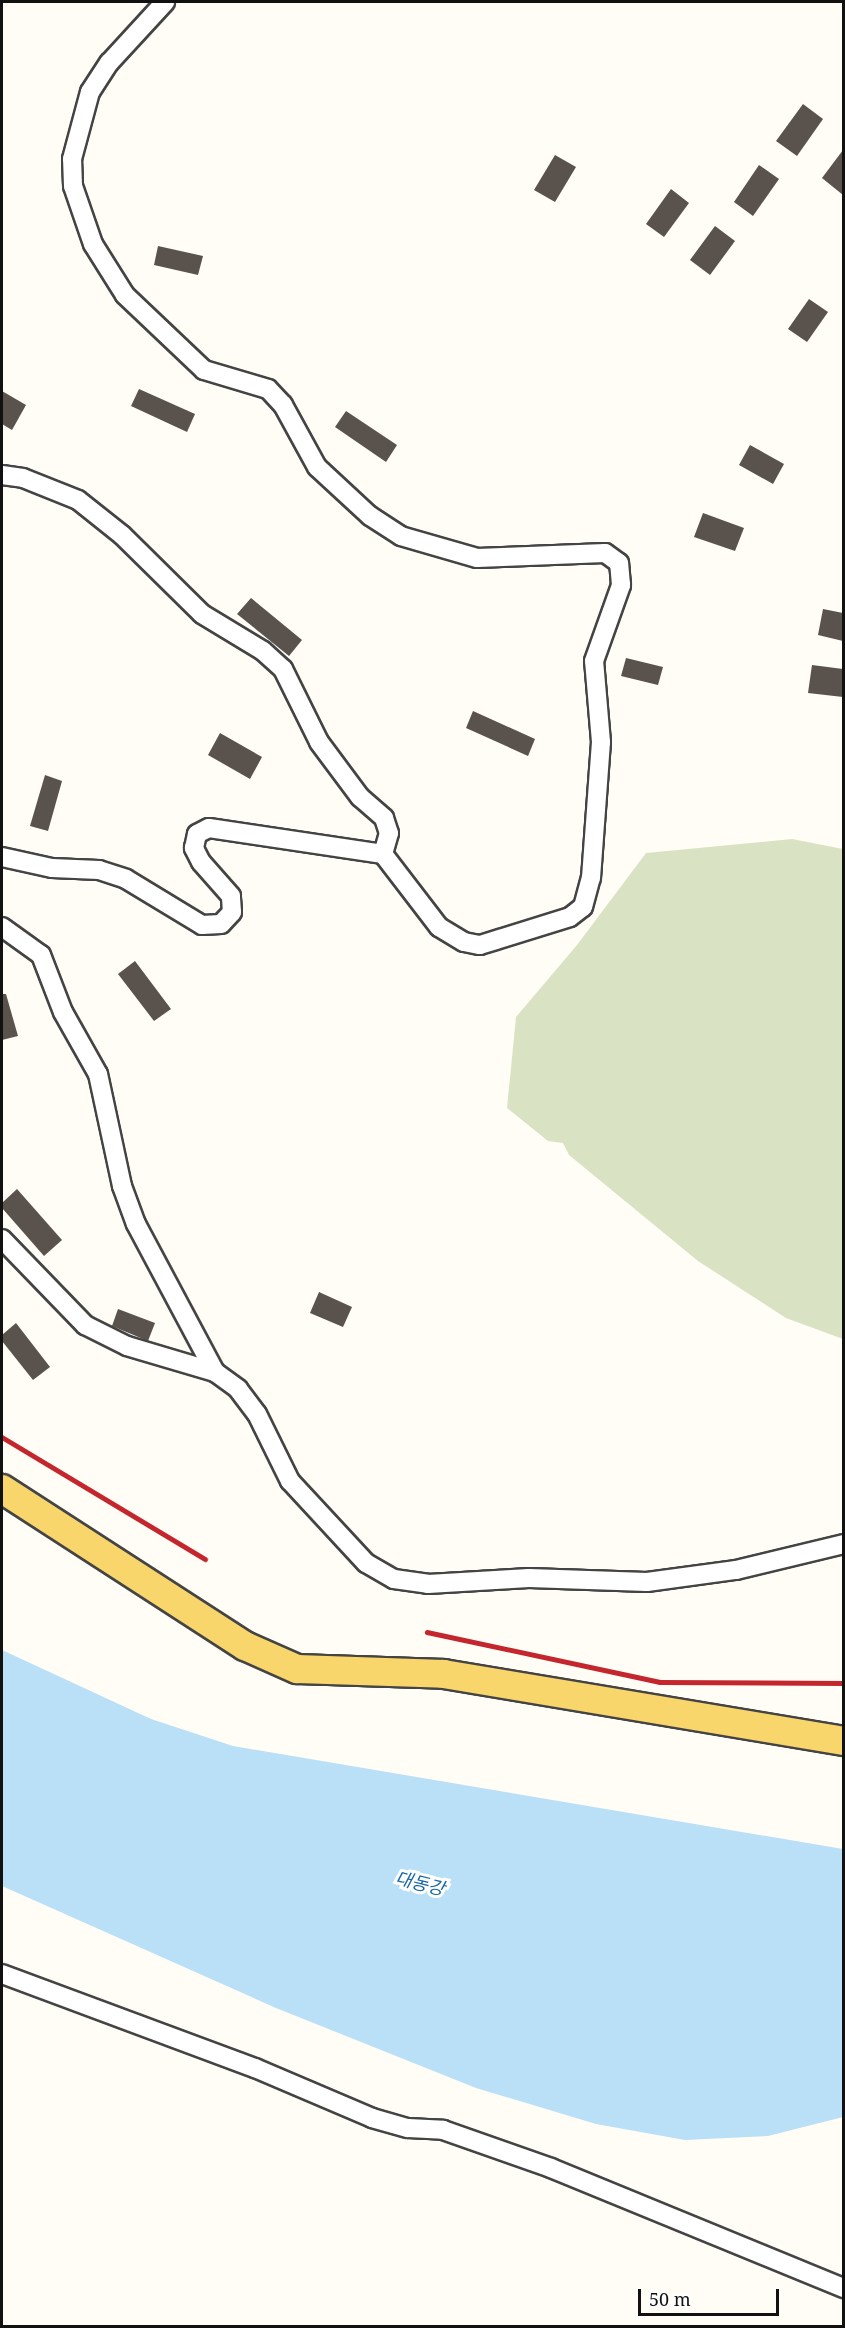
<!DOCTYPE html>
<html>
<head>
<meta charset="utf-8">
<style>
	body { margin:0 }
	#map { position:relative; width:845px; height:2328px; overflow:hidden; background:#fffdf5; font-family:"Noto Serif","Noto Sans KR",serif }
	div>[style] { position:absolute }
	.cemetery>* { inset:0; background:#d9e3c4 }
	.water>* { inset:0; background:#b9e0f7 }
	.building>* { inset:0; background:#5a524d }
	.roads { filter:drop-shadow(2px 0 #444) drop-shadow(-2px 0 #444) drop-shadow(0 2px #444) drop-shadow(0 -2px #444) }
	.street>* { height:18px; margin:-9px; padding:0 9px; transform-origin:9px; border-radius:9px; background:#fff }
	.primary>* { height:28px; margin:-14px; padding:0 14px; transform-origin:14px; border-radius:14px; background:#f9d66b }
	.rail>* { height:4.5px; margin:-2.25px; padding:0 2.25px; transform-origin:2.25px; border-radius:2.25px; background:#c4262e }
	span { translate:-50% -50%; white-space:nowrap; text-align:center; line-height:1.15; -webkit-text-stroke:6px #fff; paint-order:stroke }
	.water-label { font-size:18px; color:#1768a6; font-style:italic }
	.frame { position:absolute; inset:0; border:3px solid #111; pointer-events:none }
	.scale { position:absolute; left:638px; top:2289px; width:141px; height:27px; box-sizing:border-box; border:3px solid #111; border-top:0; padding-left:8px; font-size:18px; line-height:21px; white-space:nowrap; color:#111; -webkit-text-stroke:4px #fff; paint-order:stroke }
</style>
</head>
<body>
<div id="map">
	<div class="cemetery">
		<i style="clip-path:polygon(792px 839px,843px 849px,843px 1339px,786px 1318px,698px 1261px,569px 1155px,563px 1143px,548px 1141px,507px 1108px,516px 1017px,577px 945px,646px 853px)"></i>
	</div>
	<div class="water">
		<i style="clip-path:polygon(2px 1650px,151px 1719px,233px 1746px,843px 1849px,843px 2117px,768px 2136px,685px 2140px,596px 2124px,476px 2088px,276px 2008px,2px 1886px)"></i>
	</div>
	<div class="building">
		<i style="clip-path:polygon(803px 104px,823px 119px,797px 156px,776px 141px)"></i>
		<i style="clip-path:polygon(843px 150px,843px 195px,822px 178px)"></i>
		<i style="clip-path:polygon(555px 155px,576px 167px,555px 202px,534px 190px)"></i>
		<i style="clip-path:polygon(759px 165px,779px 179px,753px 216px,734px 202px)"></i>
		<i style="clip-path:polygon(671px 189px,689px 203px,664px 237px,646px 224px)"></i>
		<i style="clip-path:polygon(715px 226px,735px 241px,710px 275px,690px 260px)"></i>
		<i style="clip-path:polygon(158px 246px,203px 256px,198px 275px,154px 265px)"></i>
		<i style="clip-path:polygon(809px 299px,828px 312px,807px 342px,788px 329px)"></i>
		<i style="clip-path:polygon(139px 389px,195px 414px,187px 432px,131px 406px)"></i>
		<i style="clip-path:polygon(2px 391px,26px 405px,12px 430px,2px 424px)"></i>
		<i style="clip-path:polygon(346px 411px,397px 445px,386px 462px,335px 427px)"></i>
		<i style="clip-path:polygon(750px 445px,784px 464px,773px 484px,739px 465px)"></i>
		<i style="clip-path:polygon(703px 513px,744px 528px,735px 551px,694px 537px)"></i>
		<i style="clip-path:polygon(251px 598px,302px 640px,289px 656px,237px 614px)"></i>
		<i style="clip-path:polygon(823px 609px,843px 613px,843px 641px,818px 635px)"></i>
		<i style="clip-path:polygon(626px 658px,663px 667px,658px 685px,621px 676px)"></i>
		<i style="clip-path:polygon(812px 665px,843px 669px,843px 697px,808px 693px)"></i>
		<i style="clip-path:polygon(473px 711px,535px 739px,528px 756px,466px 728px)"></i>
		<i style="clip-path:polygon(220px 733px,262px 757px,250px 779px,208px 755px)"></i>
		<i style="clip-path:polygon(45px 775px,62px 781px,48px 831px,30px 826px)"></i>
		<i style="clip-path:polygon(135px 961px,171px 1009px,154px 1021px,118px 974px)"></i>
		<i style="clip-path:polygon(2px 994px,6px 994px,18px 1036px,2px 1040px)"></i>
		<i style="clip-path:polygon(17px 1189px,62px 1240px,44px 1256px,2px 1208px,2px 1203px)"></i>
		<i style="clip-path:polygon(319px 1292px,352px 1307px,343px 1327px,310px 1313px)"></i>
		<i style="clip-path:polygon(118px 1309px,155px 1323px,148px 1341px,112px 1326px)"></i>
		<i style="clip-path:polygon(16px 1323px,50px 1367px,33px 1380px,2px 1341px,2px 1335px)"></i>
	</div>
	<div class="roads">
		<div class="street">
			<i style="left:2px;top:475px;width:21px;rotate:8deg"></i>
			<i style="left:23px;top:478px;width:59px;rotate:21.8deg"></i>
			<i style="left:78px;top:500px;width:56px;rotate:38.5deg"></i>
			<i style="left:122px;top:535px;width:112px;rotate:44.6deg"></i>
			<i style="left:202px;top:614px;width:71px;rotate:31.2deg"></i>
			<i style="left:263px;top:651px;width:27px;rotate:42deg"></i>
			<i style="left:283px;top:669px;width:81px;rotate:63.7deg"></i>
			<i style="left:319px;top:742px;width:69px;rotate:53.3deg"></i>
			<i style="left:360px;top:797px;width:32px;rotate:41deg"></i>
			<i style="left:384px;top:818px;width:16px;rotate:72deg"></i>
			<i style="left:389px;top:833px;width:22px;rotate:106deg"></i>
			<i style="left:2px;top:857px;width:51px;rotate:12.4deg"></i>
			<i style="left:52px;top:868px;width:47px;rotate:2.4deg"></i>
			<i style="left:99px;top:870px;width:28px;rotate:18deg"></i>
			<i style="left:126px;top:879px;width:89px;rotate:31.2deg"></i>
			<i style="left:202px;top:925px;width:19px;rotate:-3deg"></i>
			<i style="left:221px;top:924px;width:16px;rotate:-47deg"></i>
			<i style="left:232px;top:912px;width:16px;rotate:-94deg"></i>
			<i style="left:231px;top:896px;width:45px;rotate:-131.4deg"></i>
			<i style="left:201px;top:862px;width:16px;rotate:-117deg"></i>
			<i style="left:194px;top:848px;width:14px;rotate:-78deg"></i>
			<i style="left:197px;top:834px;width:13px;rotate:-27deg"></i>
			<i style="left:209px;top:828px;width:176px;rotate:8.5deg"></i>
			<i style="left:383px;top:854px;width:92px;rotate:52.5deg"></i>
			<i style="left:439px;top:927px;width:29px;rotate:31deg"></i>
			<i style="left:464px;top:942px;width:16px;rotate:11deg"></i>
			<i style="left:480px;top:945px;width:94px;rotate:-17.3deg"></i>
			<i style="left:570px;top:917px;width:16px;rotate:-38deg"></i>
			<i style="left:583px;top:907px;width:30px;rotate:-75deg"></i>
			<i style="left:591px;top:878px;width:136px;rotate:-85.8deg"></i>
			<i style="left:601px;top:742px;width:81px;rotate:-94.9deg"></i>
			<i style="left:594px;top:661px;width:81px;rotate:-70.4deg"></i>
			<i style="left:621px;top:585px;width:22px;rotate:-95deg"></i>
			<i style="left:619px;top:563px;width:17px;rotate:-144deg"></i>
			<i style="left:605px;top:553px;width:128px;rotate:177.8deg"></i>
			<i style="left:477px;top:558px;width:79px;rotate:-163.9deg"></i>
			<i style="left:401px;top:536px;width:37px;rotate:-147deg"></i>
			<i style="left:370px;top:516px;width:72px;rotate:-137.2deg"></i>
			<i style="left:317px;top:467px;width:71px;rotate:-118.7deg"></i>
			<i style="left:283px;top:405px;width:22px;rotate:-133deg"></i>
			<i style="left:268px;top:389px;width:67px;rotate:-163.5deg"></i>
			<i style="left:204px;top:370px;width:109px;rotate:-136.5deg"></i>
			<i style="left:125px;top:295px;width:60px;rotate:-122.1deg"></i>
			<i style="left:93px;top:244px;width:61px;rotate:-109deg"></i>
			<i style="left:73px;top:186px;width:27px;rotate:-92deg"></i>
			<i style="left:72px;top:159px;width:69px;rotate:-75deg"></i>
			<i style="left:90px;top:92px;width:35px;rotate:-57deg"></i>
			<i style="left:109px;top:63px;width:83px;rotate:-47.4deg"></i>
			<i style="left:2px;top:927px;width:48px;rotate:35.7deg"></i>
			<i style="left:41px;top:955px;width:61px;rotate:68.9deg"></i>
			<i style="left:63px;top:1012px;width:71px;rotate:60.6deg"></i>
			<i style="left:98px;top:1074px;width:115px;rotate:77.9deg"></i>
			<i style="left:122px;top:1186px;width:40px;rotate:69.8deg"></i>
			<i style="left:136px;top:1224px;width:168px;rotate:61.9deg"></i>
			<i style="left:2px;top:1239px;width:120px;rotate:46deg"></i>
			<i style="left:85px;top:1325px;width:47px;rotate:26.6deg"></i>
			<i style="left:127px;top:1346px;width:92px;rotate:16.5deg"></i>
			<i style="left:215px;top:1372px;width:29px;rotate:36deg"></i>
			<i style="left:238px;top:1389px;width:31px;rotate:53deg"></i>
			<i style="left:257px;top:1414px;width:75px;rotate:63.8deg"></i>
			<i style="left:290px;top:1481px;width:112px;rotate:47.2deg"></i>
			<i style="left:366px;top:1563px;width:32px;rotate:30deg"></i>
			<i style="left:394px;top:1579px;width:34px;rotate:8deg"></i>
			<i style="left:428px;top:1584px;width:101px;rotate:-3.4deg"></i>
			<i style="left:529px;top:1578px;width:118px;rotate:1.9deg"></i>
			<i style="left:647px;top:1582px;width:90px;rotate:-7.7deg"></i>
			<i style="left:736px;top:1570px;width:111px;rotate:-13.5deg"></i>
			<i style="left:2px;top:1974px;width:270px;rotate:20.4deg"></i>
			<i style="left:255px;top:2068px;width:127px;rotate:23.1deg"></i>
			<i style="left:372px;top:2118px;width:37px;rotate:16deg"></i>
			<i style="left:408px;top:2128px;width:35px;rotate:3deg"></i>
			<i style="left:443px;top:2130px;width:114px;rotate:19.4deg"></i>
			<i style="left:551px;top:2168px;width:317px;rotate:22.3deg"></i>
		</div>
		<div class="primary">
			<i style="left:2px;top:1489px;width:289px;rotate:32.9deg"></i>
			<i style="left:245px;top:1646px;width:57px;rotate:23.9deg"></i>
			<i style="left:297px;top:1669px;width:147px;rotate:1.9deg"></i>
			<i style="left:444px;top:1674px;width:406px;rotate:9.5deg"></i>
		</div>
	</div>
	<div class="rail">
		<i style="left:2px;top:1437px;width:237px;rotate:31deg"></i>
		<i style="left:427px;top:1632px;width:238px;rotate:12.1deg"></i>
		<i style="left:660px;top:1682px;width:184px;rotate:0.3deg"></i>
	</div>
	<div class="water-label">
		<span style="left:420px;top:1883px;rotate:14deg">대동강</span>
	</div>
	<div class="frame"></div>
	<div class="scale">50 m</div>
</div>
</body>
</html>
